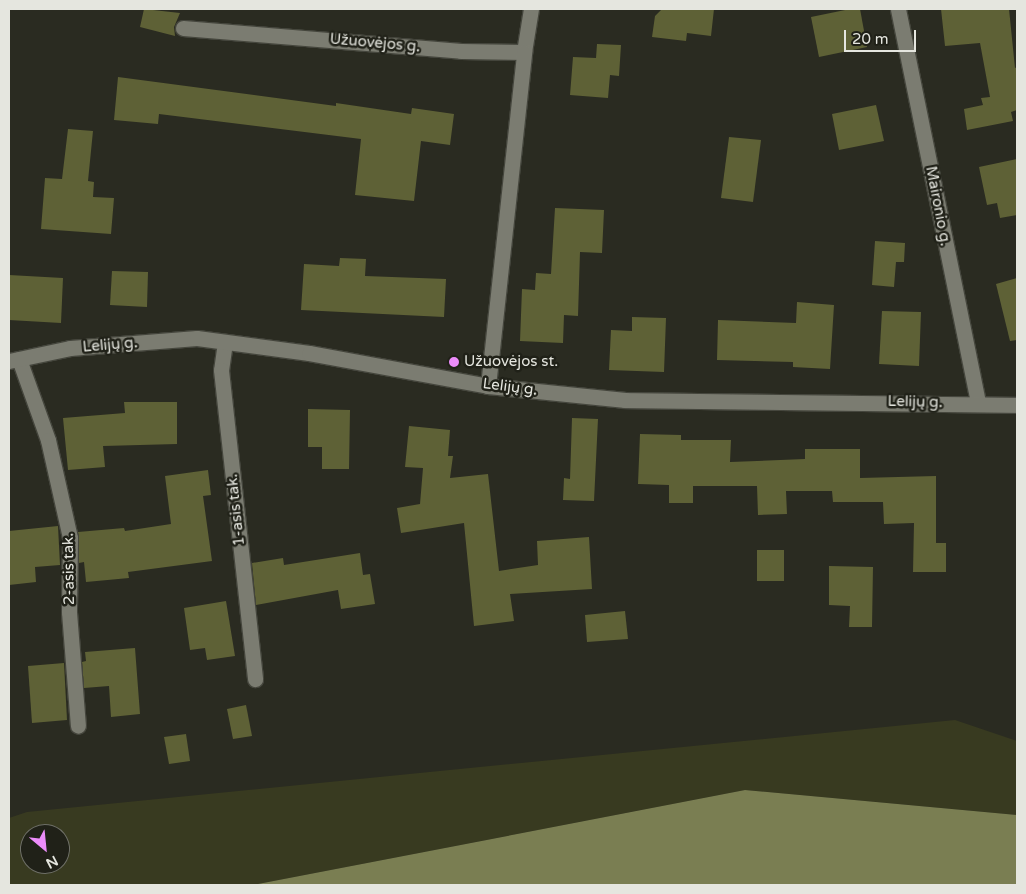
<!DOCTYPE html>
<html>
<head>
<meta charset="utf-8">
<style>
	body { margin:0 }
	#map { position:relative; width:1026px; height:894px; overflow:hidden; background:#2a2b21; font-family:"Varela Round",sans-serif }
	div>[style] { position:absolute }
	.green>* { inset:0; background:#383a20 }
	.water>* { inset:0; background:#7a7e52 }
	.building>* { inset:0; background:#5e6136 }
	.roads { filter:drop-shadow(1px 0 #45463d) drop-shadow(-1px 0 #45463d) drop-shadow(0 1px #45463d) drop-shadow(0 -1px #45463d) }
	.minor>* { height:15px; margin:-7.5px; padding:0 7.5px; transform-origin:7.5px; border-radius:7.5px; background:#7b7c71 }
	.dots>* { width:14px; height:14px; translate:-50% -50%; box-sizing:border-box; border:2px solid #202118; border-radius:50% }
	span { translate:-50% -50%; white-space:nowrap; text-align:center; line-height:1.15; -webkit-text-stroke:5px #202118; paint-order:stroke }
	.street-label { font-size:15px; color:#e5e6df }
	.poi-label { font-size:15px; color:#e5e6df }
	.left { translate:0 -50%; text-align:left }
	.frame { position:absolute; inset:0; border:10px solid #e5e6df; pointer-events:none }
	.north { position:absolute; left:20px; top:824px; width:50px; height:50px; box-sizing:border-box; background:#202118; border:1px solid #6f7068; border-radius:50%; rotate:152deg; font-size:14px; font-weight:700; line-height:20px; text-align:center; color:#e5e6df }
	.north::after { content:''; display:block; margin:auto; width:18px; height:22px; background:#ec8cfa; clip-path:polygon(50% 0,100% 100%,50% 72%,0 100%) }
	.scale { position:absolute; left:844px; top:30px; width:72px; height:22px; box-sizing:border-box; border:2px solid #e5e6df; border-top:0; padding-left:6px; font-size:15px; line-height:18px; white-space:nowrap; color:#e5e6df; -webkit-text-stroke:4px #202118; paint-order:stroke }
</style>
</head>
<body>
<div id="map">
	<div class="green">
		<i style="clip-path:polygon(evenodd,955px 720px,1017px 741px,1017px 815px,745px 790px,253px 885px,9px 885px,9px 818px,27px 812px,955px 720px,30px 834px,60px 834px,60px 864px,30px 864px,30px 834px)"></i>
	</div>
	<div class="water">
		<i style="clip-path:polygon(745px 790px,1017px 815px,1017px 885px,253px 885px)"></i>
	</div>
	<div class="building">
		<i style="clip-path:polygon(144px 9px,180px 13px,174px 27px,175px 36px,140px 27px)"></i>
		<i style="clip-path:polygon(662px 9px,714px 9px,711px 36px,687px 33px,686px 41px,652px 37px,655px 16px)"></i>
		<i style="clip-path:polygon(850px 9px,860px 9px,867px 47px,819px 57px,811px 17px)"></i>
		<i style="clip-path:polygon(941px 9px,1009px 9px,1015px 68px,1017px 67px,1017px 110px,1011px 112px,1013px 121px,967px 130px,964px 109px,983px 105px,981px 98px,990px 97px,980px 43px,945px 46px)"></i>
		<i style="clip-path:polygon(597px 44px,621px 45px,619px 76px,610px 75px,608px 98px,570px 95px,573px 57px,596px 58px)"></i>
		<i style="clip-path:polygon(118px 77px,336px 106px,336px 103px,411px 114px,412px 108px,454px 114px,450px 145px,421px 141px,414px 201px,355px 195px,361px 139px,159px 114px,158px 124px,114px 120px)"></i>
		<i style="clip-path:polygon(876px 105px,884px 141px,839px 150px,832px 114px)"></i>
		<i style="clip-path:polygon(68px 129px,93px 131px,88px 181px,94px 182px,93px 197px,114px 198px,111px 234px,41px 229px,45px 178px,62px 179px)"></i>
		<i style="clip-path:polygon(729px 137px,761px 140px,753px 202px,721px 198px)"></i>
		<i style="clip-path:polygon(1017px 159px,1017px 215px,1000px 218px,997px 203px,987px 205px,979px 167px)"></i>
		<i style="clip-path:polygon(555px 208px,604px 210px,602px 253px,580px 252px,578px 316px,564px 315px,563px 343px,520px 341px,522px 289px,535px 290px,536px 273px,551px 274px)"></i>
		<i style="clip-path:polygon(875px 241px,905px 243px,904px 262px,896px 262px,894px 287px,872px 285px)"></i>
		<i style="clip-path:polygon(340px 258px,366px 259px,365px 276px,446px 279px,444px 317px,301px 310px,304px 264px,339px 266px)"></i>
		<i style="clip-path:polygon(112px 271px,148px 272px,147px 307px,110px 305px)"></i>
		<i style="clip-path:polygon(9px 275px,63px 278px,61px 323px,9px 320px)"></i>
		<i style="clip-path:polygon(1017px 278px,1017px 340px,1010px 341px,996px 284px)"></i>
		<i style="clip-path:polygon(797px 302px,834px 305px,830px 369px,793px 367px,793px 362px,717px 360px,718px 320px,796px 323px)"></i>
		<i style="clip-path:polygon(882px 311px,921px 312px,919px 366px,879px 364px)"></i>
		<i style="clip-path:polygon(632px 317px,666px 318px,664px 372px,609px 370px,611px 330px,632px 331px)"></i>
		<i style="clip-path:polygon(124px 402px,177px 402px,177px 444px,103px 446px,105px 467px,68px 470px,63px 418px,125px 413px)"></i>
		<i style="clip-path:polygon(308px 409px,350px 410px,349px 469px,322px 469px,322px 447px,308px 447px)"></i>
		<i style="clip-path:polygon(572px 418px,598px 419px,594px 501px,563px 500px,564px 478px,570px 479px)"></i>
		<i style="clip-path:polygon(409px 426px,450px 430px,448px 456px,453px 456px,450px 478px,488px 474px,499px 571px,538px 565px,537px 541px,589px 537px,592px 589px,510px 594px,514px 621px,474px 626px,464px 523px,401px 533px,397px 508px,420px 504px,423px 468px,405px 467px)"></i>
		<i style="clip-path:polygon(640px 434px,681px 435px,681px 440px,731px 440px,730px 462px,805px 459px,805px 449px,860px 449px,860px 478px,936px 476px,936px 543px,946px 543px,946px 572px,913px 572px,914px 523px,884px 524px,883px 502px,833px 502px,832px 491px,786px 491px,787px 514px,758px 515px,757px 486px,693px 486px,693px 503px,669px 503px,669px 485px,638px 484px)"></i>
		<i style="clip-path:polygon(208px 470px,211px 495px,203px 496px,212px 561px,128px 572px,129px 578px,86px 582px,84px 562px,79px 563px,78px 532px,124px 528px,125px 531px,171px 524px,165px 476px)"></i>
		<i style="clip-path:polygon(58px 526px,60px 565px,35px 567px,36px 582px,9px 585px,9px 531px)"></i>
		<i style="clip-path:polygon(757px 550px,784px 550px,784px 581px,757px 581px)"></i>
		<i style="clip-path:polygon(360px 553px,363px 575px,370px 574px,375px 604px,341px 609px,338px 590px,256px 605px,252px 563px,283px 558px,284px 565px)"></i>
		<i style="clip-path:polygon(829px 566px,873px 567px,872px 627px,849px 627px,850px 606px,829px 605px)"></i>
		<i style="clip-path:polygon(226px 601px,235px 656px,207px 660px,205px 648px,190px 650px,184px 608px)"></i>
		<i style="clip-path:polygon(625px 611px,628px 639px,587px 642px,585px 615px)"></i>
		<i style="clip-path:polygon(135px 648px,140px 714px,111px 717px,109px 686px,84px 688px,82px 662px,86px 661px,85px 652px)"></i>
		<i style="clip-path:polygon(64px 663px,67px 720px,32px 723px,28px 666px)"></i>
		<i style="clip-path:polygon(246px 705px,252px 736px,233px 739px,227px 709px)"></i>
		<i style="clip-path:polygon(186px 734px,190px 761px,169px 764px,164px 737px)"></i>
	</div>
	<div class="roads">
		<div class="minor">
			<i style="left:898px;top:9px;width:402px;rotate:78.5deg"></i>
			<i style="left:183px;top:28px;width:279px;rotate:4.7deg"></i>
			<i style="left:461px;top:51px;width:63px;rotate:0.9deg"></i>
			<i style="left:524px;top:52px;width:44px;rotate:-80.8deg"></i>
			<i style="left:225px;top:342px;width:28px;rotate:98deg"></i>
			<i style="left:221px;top:370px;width:311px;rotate:83.7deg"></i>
			<i style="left:19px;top:359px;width:86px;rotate:70.3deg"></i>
			<i style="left:48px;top:440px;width:100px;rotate:77.3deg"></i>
			<i style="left:70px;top:538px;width:74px;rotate:90.8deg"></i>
			<i style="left:69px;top:612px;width:114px;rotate:85.5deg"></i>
			<i style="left:9px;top:361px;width:62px;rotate:-12deg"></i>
			<i style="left:70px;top:348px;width:127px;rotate:-4.5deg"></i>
			<i style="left:197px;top:338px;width:113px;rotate:7.6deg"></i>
			<i style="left:309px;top:353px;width:182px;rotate:10.4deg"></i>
			<i style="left:488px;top:386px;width:138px;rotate:5.8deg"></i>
			<i style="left:625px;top:400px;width:392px;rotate:0.7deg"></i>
			<i style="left:488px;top:386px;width:336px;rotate:-83.8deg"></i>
		</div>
	</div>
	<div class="dots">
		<i style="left:454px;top:362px;background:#ec8cfa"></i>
	</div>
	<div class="street-label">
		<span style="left:375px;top:43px;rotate:5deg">Užuovėjos g.</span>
		<span style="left:938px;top:206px;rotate:79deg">Maironio g.</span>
		<span style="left:110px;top:345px;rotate:-5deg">Lelijų g.</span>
		<span style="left:510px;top:387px;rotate:7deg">Lelijų g.</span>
		<span style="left:915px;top:402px;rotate:1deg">Lelijų g.</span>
		<span style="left:236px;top:510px;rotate:-96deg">1-asis tak.</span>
		<span style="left:69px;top:569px;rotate:-91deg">2-asis tak.</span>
	</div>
	<div class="poi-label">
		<span class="left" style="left:464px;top:362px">Užuovėjos st.</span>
	</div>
	<div class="frame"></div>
	<div class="north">N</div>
	<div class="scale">20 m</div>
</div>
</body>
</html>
